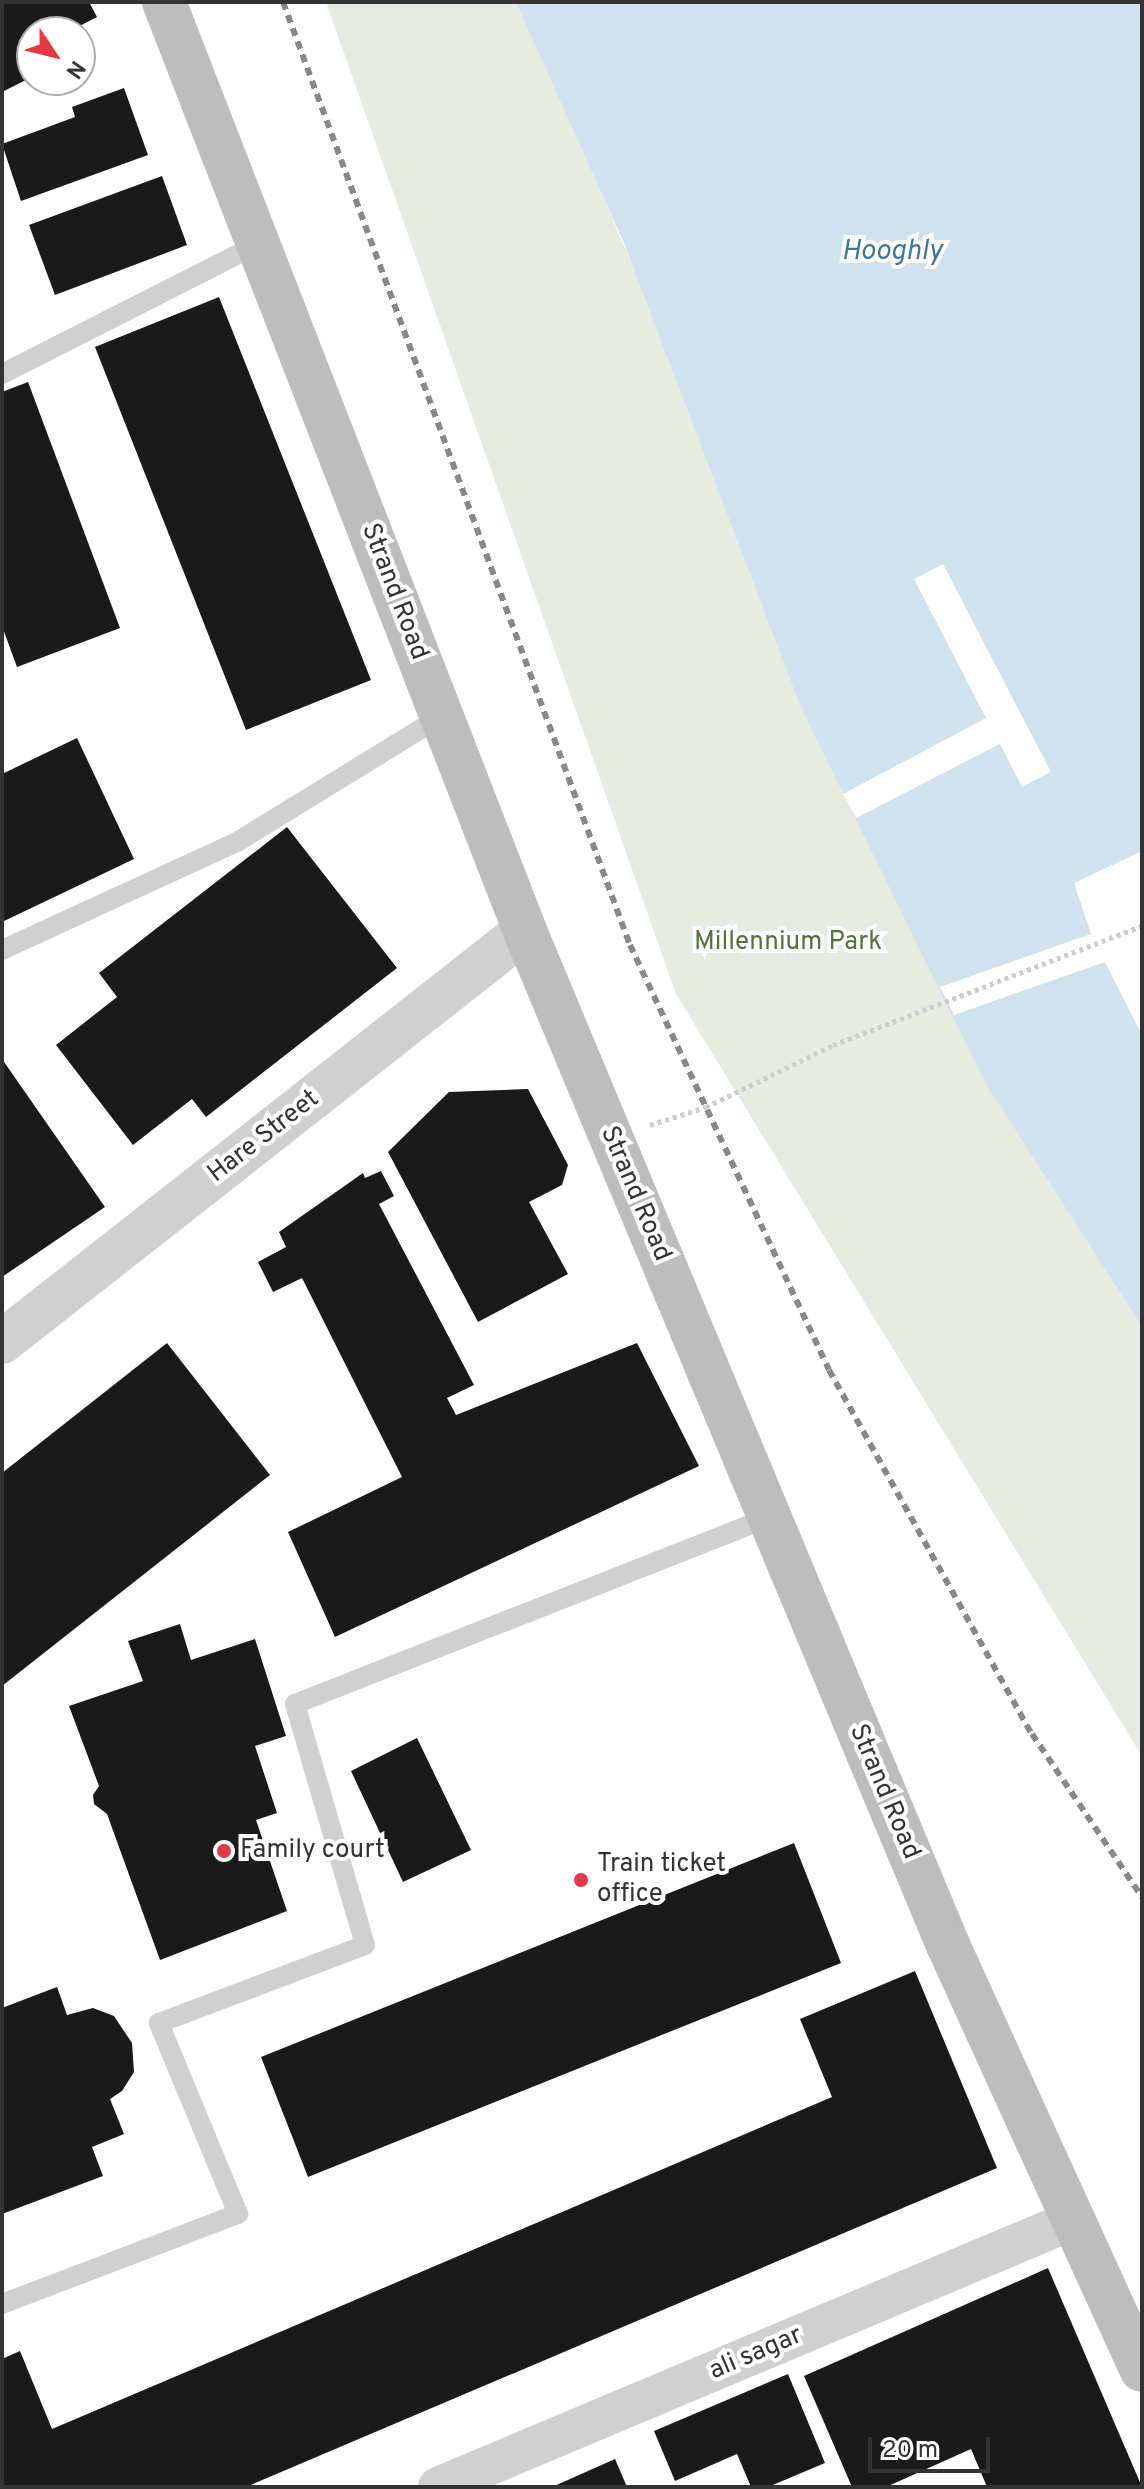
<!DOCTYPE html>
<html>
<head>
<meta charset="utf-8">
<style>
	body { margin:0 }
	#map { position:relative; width:1144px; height:2489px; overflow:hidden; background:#fff; font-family:Overpass,sans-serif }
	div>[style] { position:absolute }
	.green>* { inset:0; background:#e6ecdf }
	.water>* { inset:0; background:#cfe2ee }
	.pier>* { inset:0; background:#fff }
	.building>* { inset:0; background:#1a1a1a }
	.path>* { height:5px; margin-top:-2.5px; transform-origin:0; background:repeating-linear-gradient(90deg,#cdcdcd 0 4px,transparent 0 8px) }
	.service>* { height:20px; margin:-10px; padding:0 10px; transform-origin:10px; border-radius:10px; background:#d0d0d0 }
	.minor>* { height:40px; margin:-20px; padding:0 20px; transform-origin:20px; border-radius:20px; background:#d0d0d0 }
	.tertiary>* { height:44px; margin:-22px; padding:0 22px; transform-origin:22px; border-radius:22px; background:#d0d0d0 }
	.secondary>* { height:44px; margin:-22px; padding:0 22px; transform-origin:22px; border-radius:22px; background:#bdbdbd }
	.rail>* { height:6px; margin-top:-3px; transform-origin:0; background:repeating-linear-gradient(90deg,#888 0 8px,transparent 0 14px) }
	.dots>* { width:22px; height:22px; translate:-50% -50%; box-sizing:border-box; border:4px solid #fff; border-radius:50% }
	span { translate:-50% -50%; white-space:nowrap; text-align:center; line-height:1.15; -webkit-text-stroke:8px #fff; paint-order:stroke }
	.street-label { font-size:26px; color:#333 }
	.park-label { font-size:26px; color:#56703f }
	.poi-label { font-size:26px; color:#333 }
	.left { translate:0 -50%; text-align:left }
	.water-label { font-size:28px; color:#3f7597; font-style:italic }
	.frame { position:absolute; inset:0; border:4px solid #333; pointer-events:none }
	.north { position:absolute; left:16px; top:16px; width:80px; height:80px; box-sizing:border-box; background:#fff; border:2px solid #adadad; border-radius:50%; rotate:125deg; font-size:22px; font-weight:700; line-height:32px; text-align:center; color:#333 }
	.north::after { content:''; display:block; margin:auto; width:28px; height:36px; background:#e63946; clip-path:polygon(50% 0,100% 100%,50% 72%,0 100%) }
	.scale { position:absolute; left:868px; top:2437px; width:122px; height:36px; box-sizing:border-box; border:4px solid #333; border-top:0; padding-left:10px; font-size:24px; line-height:28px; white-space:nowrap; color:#333; -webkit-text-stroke:6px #fff; paint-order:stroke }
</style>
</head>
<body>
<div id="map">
	<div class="green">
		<i style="clip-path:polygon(326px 2px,520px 2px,940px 987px,1044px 1174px,1142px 1327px,1142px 1756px,676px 994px)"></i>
	</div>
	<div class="water">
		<i style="clip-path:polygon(516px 2px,1142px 2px,1142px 1327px,986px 1084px,802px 710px,623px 241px)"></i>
	</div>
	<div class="pier">
		<i style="clip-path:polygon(943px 564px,1051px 772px,1022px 787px,1000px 744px,856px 818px,843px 794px,986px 718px,914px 579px)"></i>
		<i style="clip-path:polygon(1142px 851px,1142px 1035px,1105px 962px,954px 1015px,940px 987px,1091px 934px,1074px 883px)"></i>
	</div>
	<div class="building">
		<i style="clip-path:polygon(2px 2px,89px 2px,97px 17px,68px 32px,32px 32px,32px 77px,2px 92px)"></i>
		<i style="clip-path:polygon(124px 88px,148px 155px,21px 201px,2px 144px,75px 117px,72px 107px)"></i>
		<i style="clip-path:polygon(162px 176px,187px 245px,55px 295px,29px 225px)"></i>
		<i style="clip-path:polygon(219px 297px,371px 680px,246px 730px,95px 347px)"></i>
		<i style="clip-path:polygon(28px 382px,120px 628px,17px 667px,2px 626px,2px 392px)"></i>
		<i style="clip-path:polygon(77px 738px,134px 859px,2px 922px,2px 774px)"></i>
		<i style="clip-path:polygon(287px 827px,397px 968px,206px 1117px,192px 1099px,133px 1145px,56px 1045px,117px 997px,99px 973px)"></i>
		<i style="clip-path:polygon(2px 1059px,105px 1207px,2px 1277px)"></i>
		<i style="clip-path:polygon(528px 1089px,568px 1165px,562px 1185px,529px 1202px,568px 1274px,478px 1322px,388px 1152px,449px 1092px)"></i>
		<i style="clip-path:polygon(381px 1171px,394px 1196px,379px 1204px,474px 1385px,447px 1398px,456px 1415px,637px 1343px,699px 1466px,335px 1637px,288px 1532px,402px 1477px,302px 1278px,273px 1292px,258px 1262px,286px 1247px,279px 1232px,363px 1173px,365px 1178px)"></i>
		<i style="clip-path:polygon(167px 1343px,270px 1475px,2px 1686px,2px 1473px)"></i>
		<i style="clip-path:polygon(180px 1624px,191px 1660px,255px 1639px,286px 1736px,255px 1746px,277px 1813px,256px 1820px,287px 1911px,160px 1960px,107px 1814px,94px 1804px,93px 1795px,99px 1786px,69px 1706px,143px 1681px,128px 1641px)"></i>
		<i style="clip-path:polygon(417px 1738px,471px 1850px,403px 1882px,351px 1771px)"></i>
		<i style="clip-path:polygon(794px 1843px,841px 1963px,308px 2177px,261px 2057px)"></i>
		<i style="clip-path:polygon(915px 1971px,997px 2168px,246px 2487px,2px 2487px,2px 2359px,20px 2351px,52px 2429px,832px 2097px,800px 2019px)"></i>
		<i style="clip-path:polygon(57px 1987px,67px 2015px,93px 2008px,114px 2016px,132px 2043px,134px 2072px,122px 2091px,110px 2099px,124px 2134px,92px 2147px,103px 2176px,2px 2214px,2px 2008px)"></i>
		<i style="clip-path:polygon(1048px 2268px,1142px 2487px,987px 2487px,971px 2449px,886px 2487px,852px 2487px,804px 2376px)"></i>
		<i style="clip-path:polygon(788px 2374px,825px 2463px,768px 2487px,751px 2487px,737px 2454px,675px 2481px,654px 2431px)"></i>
		<i style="clip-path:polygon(615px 2459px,627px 2487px,552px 2487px)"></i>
	</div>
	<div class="path">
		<i style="left:650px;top:1125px;width:59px;rotate:-17.8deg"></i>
		<i style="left:706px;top:1107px;width:141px;rotate:-26deg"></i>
		<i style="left:833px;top:1045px;width:331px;rotate:-21.1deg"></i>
	</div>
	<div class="service">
		<i style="left:2px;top:374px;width:287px;rotate:-26.9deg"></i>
		<i style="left:2px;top:950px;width:259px;rotate:-24.7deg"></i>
		<i style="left:237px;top:842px;width:241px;rotate:-31.6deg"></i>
		<i style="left:2px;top:2304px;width:253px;rotate:-20.9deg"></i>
		<i style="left:238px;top:2214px;width:207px;rotate:-112.5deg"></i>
		<i style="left:159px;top:2023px;width:220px;rotate:-20.7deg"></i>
		<i style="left:365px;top:1945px;width:251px;rotate:-106.2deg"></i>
		<i style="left:295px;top:1704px;width:510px;rotate:-21.49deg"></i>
	</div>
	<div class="minor">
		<i style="left:438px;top:2487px;width:689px;rotate:-22.81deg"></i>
	</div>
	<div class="tertiary">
		<i style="left:2px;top:1342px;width:665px;rotate:-38.16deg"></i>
	</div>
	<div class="secondary">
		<i style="left:164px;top:2px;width:997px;rotate:68.76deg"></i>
		<i style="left:525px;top:931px;width:1099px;rotate:67.36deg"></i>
		<i style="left:948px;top:1945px;width:467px;rotate:65.5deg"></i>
	</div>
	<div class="rail">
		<i style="left:283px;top:2px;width:1005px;rotate:69.8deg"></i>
		<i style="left:630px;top:945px;width:469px;rotate:64.9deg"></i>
		<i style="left:829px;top:1370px;width:417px;rotate:60.9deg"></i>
		<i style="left:1032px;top:1734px;width:197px;rotate:56deg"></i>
	</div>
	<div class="dots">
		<i style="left:224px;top:1851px;background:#e63946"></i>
		<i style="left:581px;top:1880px;background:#e63946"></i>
	</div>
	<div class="street-label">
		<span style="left:394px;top:592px;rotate:69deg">Strand Road</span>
		<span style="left:264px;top:1137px;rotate:-38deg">Hare Street</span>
		<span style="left:635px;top:1194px;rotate:67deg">Strand Road</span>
		<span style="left:884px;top:1792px;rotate:67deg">Strand Road</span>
		<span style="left:756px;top:2354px;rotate:-23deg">ali sagar</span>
	</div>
	<div class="park-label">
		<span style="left:788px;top:943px">Millennium Park</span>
	</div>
	<div class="poi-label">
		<span class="left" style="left:240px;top:1851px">Family court</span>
		<span class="left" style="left:597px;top:1880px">Train ticket<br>office</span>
	</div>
	<div class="water-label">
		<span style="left:892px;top:252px">Hooghly</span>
	</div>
	<div class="frame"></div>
	<div class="north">N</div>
	<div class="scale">20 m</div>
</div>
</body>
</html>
